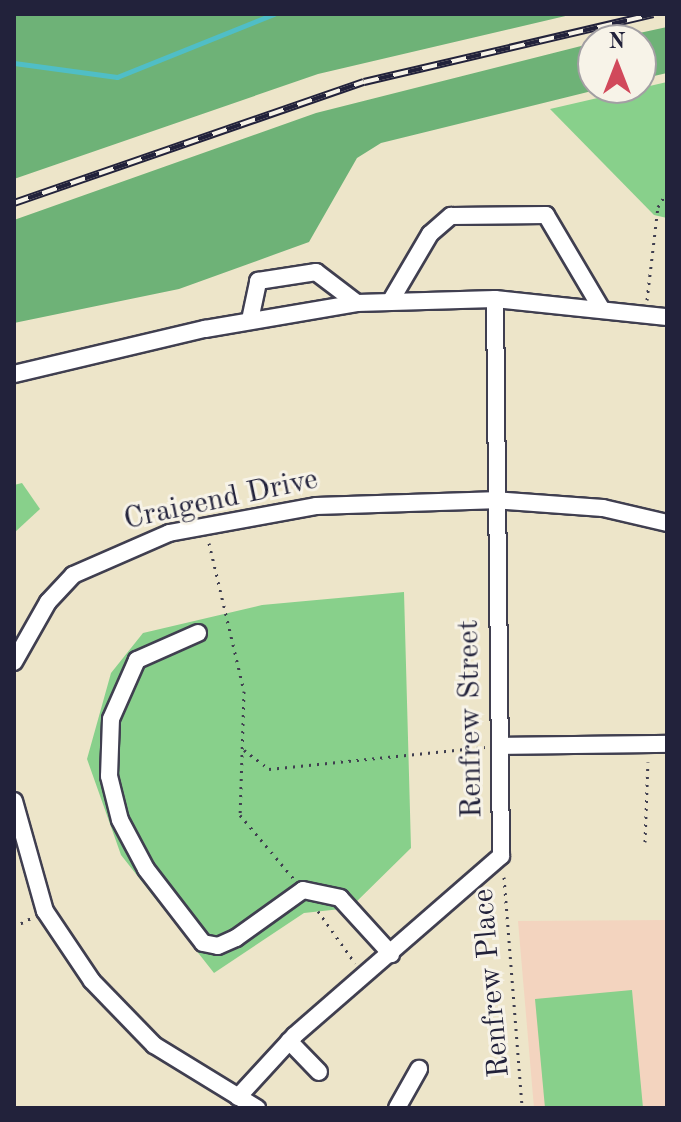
<!DOCTYPE html>
<html>
<head>
<meta charset="utf-8">
<style>
	body { margin:0 }
	#map { position:relative; width:681px; height:1122px; overflow:hidden; background:#ede5c9; font-family:"Old Standard TT",serif }
	div>[style] { position:absolute }
	.built>* { inset:0; background:#f3d4bf }
	.green>* { inset:0; background:#88d08b }
	.forest>* { inset:0; background:#6eb277 }
	.stream>* { height:5px; margin:-2.5px; padding:0 2.5px; transform-origin:2.5px; border-radius:2.5px; background:#50bec6 }
	.path>* { height:3px; margin-top:-1.5px; transform-origin:0; background:repeating-linear-gradient(90deg,#403f50 0 2px,transparent 0 8px) }
	.roads { filter:drop-shadow(2px 0 #403f50) drop-shadow(-2px 0 #403f50) drop-shadow(0 2px #403f50) drop-shadow(0 -2px #403f50) }
	.minor>* { height:16px; margin:-8px; padding:0 8px; transform-origin:8px; border-radius:8px; background:#fff }
	.rail>* { height:8px; margin-top:-4px; transform-origin:0; background:repeating-linear-gradient(90deg,#f7f3e8 0 15px,#22223b 0 30px); box-sizing:border-box; border-block:2px solid #22223b }
	span { translate:-50% -50%; white-space:nowrap; text-align:center; line-height:1.15; -webkit-text-stroke:6px #f7f3e8; paint-order:stroke }
	.street-label { font-size:30px; color:#22223b }
	.frame { position:absolute; inset:0; border:16px solid #22223b; pointer-events:none }
	.north { position:absolute; left:577px; top:24px; width:80px; height:80px; box-sizing:border-box; background:#f7f3e8; border:2px solid #a29fa3; border-radius:50%; rotate:0deg; font-size:22px; font-weight:700; line-height:32px; text-align:center; color:#22223b }
	.north::after { content:''; display:block; margin:auto; width:28px; height:36px; background:#d1495b; clip-path:polygon(50% 0,100% 100%,50% 72%,0 100%) }
</style>
</head>
<body>
<div id="map">
	<div class="built">
		<i style="clip-path:polygon(667px 920px,667px 1108px,534px 1108px,518px 921px)"></i>
	</div>
	<div class="green">
		<i style="clip-path:polygon(667px 82px,667px 218px,654px 215px,550px 109px)"></i>
		<i style="clip-path:polygon(22px 483px,40px 509px,14px 533px,14px 485px)"></i>
		<i style="clip-path:polygon(404px 592px,411px 848px,350px 908px,304px 913px,214px 973px,121px 855px,87px 759px,111px 673px,143px 633px,262px 605px)"></i>
		<i style="clip-path:polygon(632px 990px,643px 1108px,545px 1108px,535px 999px)"></i>
	</div>
	<div class="forest">
		<i style="clip-path:polygon(14px 14px,574px 14px,318px 74px,14px 179px)"></i>
		<i style="clip-path:polygon(667px 27px,667px 73px,641px 79px,641px 40px,607px 40px)"></i>
		<i style="clip-path:polygon(593px 43px,593px 88px,604px 88px,381px 143px,357px 158px,309px 242px,179px 289px,14px 323px,14px 220px,316px 113px)"></i>
	</div>
	<div class="stream">
		<i style="left:14px;top:63px;width:104px;rotate:7.7deg"></i>
		<i style="left:117px;top:77px;width:169px;rotate:-21.9deg"></i>
	</div>
	<div class="path">
		<i style="left:647px;top:300px;width:94px;rotate:-83.3deg"></i>
		<i style="left:658px;top:207px;width:17px;rotate:-59deg"></i>
		<i style="left:209px;top:543px;width:152px;rotate:76.7deg"></i>
		<i style="left:244px;top:691px;width:124px;rotate:91.8deg"></i>
		<i style="left:240px;top:815px;width:84px;rotate:49.8deg"></i>
		<i style="left:244px;top:750px;width:31px;rotate:37deg"></i>
		<i style="left:269px;top:769px;width:217px;rotate:-5.8deg"></i>
		<i style="left:645px;top:842px;width:80px;rotate:-87.9deg"></i>
		<i style="left:504px;top:877px;width:232px;rotate:85.5deg"></i>
		<i style="left:318px;top:911px;width:64px;rotate:54.6deg"></i>
		<i style="left:14px;top:927px;width:19px;rotate:-28deg"></i>
	</div>
	<div class="roads">
		<div class="minor">
			<i style="left:390px;top:302px;width:79px;rotate:-59.5deg"></i>
			<i style="left:430px;top:234px;width:28px;rotate:-41deg"></i>
			<i style="left:451px;top:216px;width:95px;rotate:-0.6deg"></i>
			<i style="left:546px;top:215px;width:108px;rotate:59.4deg"></i>
			<i style="left:250px;top:320px;width:40px;rotate:-78deg"></i>
			<i style="left:258px;top:281px;width:59px;rotate:-8.8deg"></i>
			<i style="left:316px;top:272px;width:51px;rotate:37.1deg"></i>
			<i style="left:14px;top:374px;width:196px;rotate:-13.3deg"></i>
			<i style="left:205px;top:329px;width:154px;rotate:-9.7deg"></i>
			<i style="left:357px;top:303px;width:138px;rotate:-1.7deg"></i>
			<i style="left:495px;top:299px;width:173px;rotate:6deg"></i>
			<i style="left:198px;top:633px;width:67px;rotate:156.1deg"></i>
			<i style="left:137px;top:660px;width:64px;rotate:113.8deg"></i>
			<i style="left:111px;top:719px;width:57px;rotate:92deg"></i>
			<i style="left:109px;top:776px;width:45px;rotate:76deg"></i>
			<i style="left:120px;top:820px;width:55px;rotate:62deg"></i>
			<i style="left:146px;top:869px;width:93px;rotate:52.4deg"></i>
			<i style="left:203px;top:943px;width:15px;rotate:11deg"></i>
			<i style="left:218px;top:946px;width:20px;rotate:-24deg"></i>
			<i style="left:236px;top:938px;width:82px;rotate:-35.6deg"></i>
			<i style="left:303px;top:890px;width:38px;rotate:12deg"></i>
			<i style="left:340px;top:898px;width:76px;rotate:47.7deg"></i>
			<i style="left:14px;top:662px;width:69px;rotate:-60.5deg"></i>
			<i style="left:48px;top:602px;width:37px;rotate:-47deg"></i>
			<i style="left:73px;top:575px;width:105px;rotate:-23.6deg"></i>
			<i style="left:169px;top:533px;width:149px;rotate:-10.4deg"></i>
			<i style="left:316px;top:506px;width:177px;rotate:-1.9deg"></i>
			<i style="left:493px;top:500px;width:110px;rotate:4.2deg"></i>
			<i style="left:603px;top:508px;width:66px;rotate:13.2deg"></i>
			<i style="left:501px;top:746px;width:166px;rotate:-0.7deg"></i>
			<i style="left:14px;top:801px;width:114px;rotate:74.3deg"></i>
			<i style="left:45px;top:911px;width:84px;rotate:56.1deg"></i>
			<i style="left:92px;top:981px;width:89px;rotate:45.9deg"></i>
			<i style="left:154px;top:1045px;width:121px;rotate:31.5deg"></i>
			<i style="left:289px;top:1041px;width:43px;rotate:45.9deg"></i>
			<i style="left:238px;top:1097px;width:84px;rotate:-47.4deg"></i>
			<i style="left:295px;top:1035px;width:273px;rotate:-41deg"></i>
			<i style="left:501px;top:856px;width:557px;rotate:-90.62deg"></i>
			<i style="left:397px;top:1108px;width:45px;rotate:-60.6deg"></i>
		</div>
	</div>
	<div class="rail">
		<i style="left:14px;top:203px;width:370px;rotate:-19.1deg"></i>
		<i style="left:364px;top:82px;width:297px;rotate:-13.2deg"></i>
	</div>
	<div class="street-label">
		<span style="left:221px;top:500px;rotate:-12deg">Craigend Drive</span>
		<span style="left:471px;top:719px;rotate:-91deg">Renfrew Street</span>
		<span style="left:492px;top:983px;rotate:-95deg">Renfrew Place</span>
	</div>
	<div class="frame"></div>
	<div class="north">N</div>
</div>
</body>
</html>
